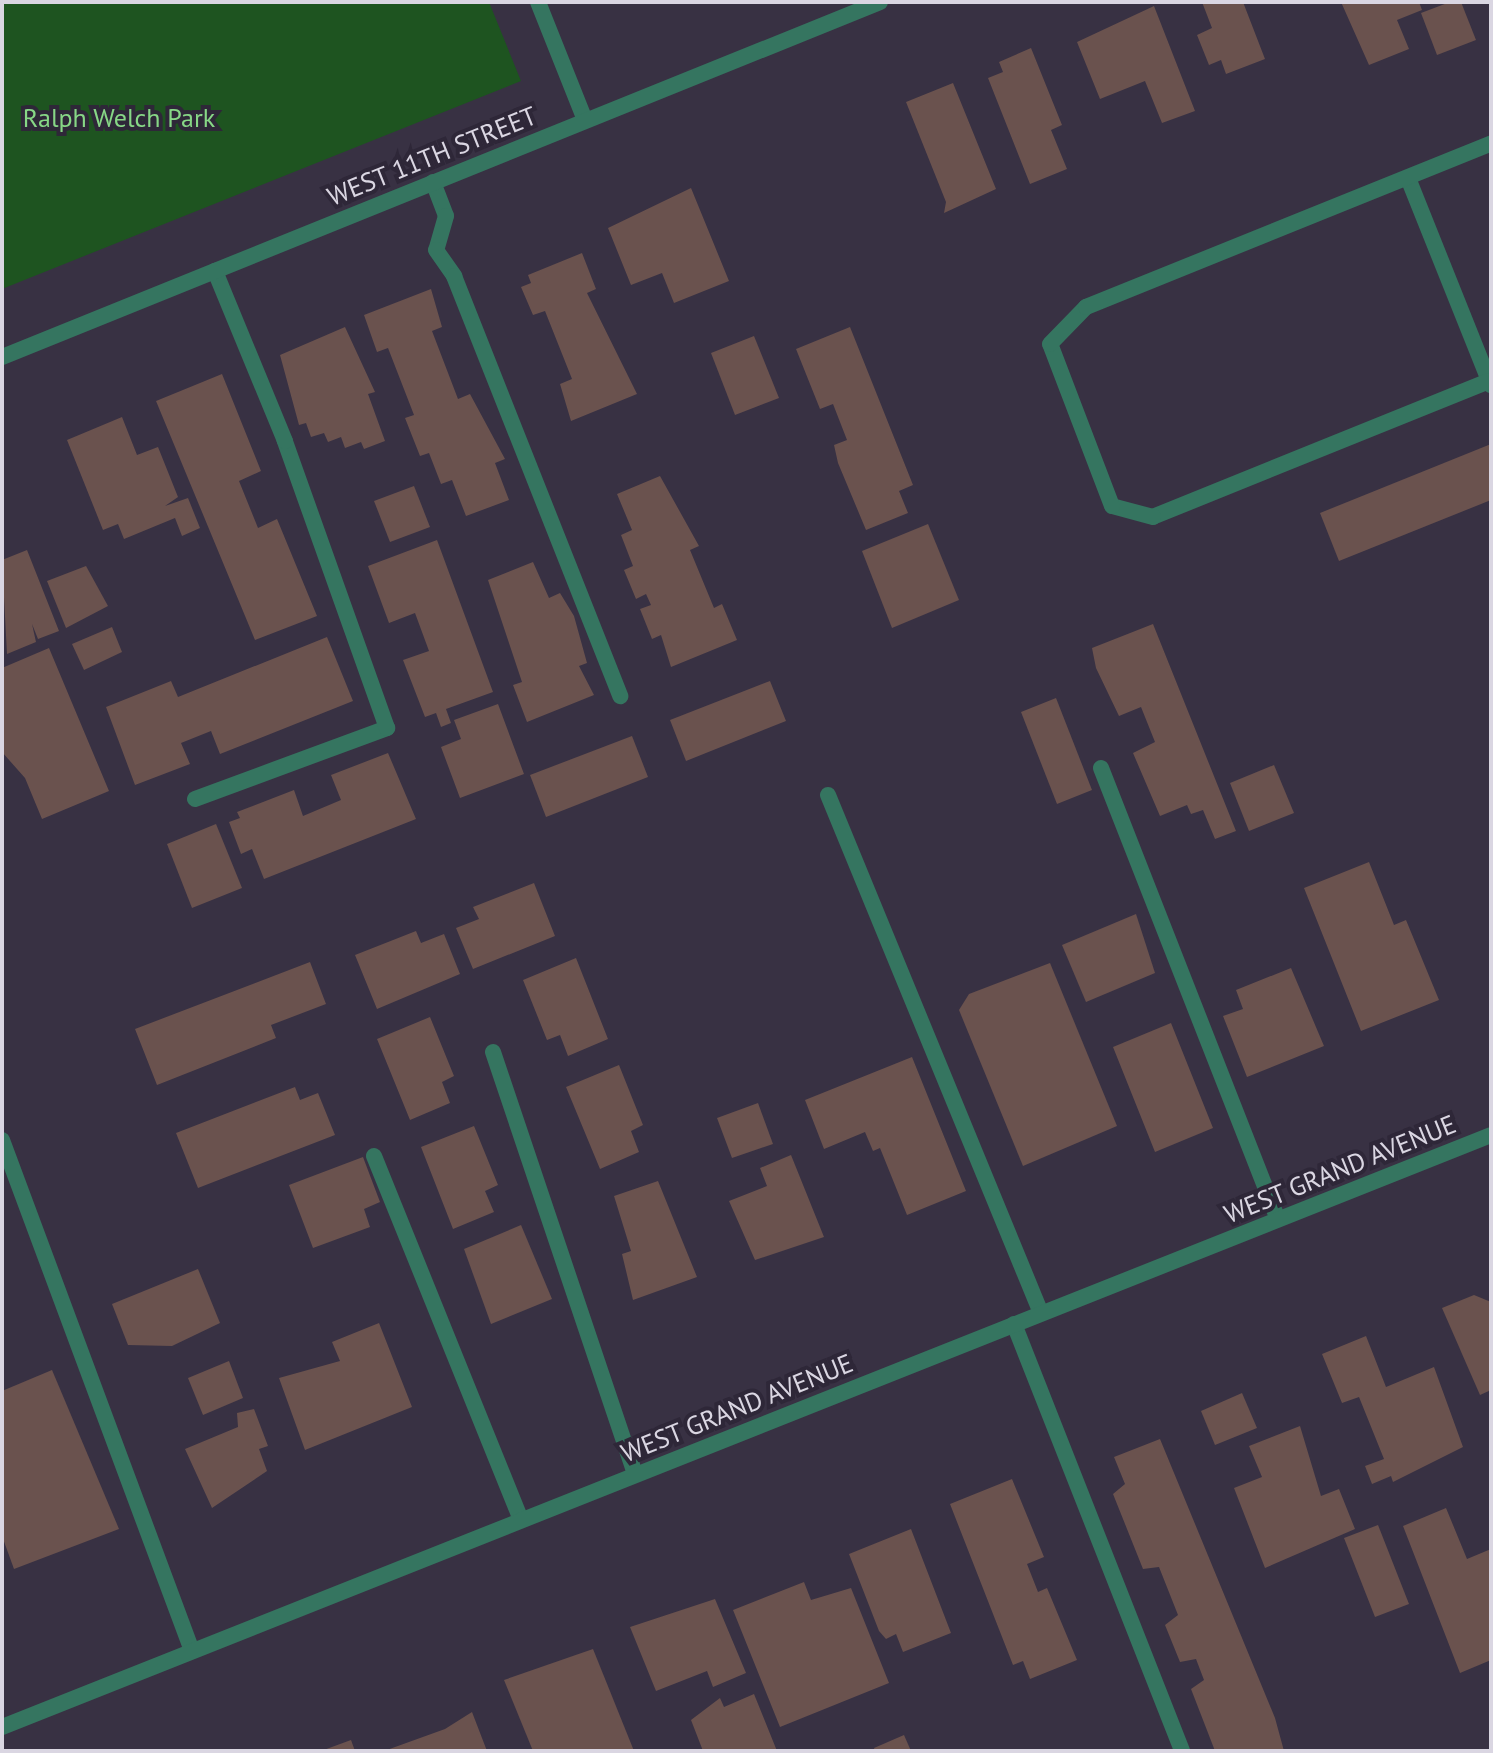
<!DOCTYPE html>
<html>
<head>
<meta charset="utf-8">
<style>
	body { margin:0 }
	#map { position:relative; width:1493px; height:1753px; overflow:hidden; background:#383143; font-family:"PT Sans",sans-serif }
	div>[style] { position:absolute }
	.green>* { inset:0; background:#1e5420 }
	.building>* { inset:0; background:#6a524e }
	.service>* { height:16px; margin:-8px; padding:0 8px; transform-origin:8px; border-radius:8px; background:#357560 }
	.minor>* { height:16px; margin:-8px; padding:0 8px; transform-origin:8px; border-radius:8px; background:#357560 }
	.tertiary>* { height:16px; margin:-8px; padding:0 8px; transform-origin:8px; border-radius:8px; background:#357560 }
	span { translate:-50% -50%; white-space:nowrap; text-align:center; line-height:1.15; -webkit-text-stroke:8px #2e2738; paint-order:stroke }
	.park-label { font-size:26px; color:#87d786 }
	.street-label { font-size:26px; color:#dad6e2 }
	.frame { position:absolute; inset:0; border:4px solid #dad6e2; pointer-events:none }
</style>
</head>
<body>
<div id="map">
	<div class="green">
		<i style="clip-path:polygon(2px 2px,489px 2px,521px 81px,2px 289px)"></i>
	</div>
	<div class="building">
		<i style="clip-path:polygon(1202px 2px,1243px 2px,1265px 59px,1226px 74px,1221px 60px,1209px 65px,1197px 35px,1212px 28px)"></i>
		<i style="clip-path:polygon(1341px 2px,1419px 2px,1422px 10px,1397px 20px,1409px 49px,1369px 65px)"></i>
		<i style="clip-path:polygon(1450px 2px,1461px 2px,1476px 40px,1437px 55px,1421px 13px)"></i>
		<i style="clip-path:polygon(1154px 6px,1195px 111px,1162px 123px,1145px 81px,1100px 99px,1077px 42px)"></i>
		<i style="clip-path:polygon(1031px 48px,1062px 125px,1051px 130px,1067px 169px,1030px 184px,988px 78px,1003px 72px,999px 62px)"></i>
		<i style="clip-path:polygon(953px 83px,996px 189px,944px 213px,946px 202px,906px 102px)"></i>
		<i style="clip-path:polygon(691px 188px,729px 281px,674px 303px,662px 273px,631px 285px,608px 228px)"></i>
		<i style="clip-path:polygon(582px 253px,596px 289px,587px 293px,637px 394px,571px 421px,560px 384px,572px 379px,545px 311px,533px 315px,521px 287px,531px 283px,528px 275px)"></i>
		<i style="clip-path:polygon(431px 289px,442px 327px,432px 331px,458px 399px,470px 394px,505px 459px,495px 463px,509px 500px,466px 516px,452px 480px,441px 484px,429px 453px,420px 456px,405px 418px,414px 415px,388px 348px,377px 352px,364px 315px)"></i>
		<i style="clip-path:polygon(345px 327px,375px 392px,368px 394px,385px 441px,364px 449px,361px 442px,345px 448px,341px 437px,328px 442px,324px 433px,311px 437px,306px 423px,299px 425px,280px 355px)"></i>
		<i style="clip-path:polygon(850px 327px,913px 485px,899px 491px,908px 513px,866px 530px,838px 463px,834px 445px,847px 440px,833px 404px,820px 409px,796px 349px)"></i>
		<i style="clip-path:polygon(754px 336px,779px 398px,735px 415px,711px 353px)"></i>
		<i style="clip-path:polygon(222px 374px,261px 471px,239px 481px,258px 528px,277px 519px,317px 616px,255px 640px,156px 401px)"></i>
		<i style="clip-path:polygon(122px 417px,137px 455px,158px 447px,178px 497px,165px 506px,188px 498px,200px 528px,182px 536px,175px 518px,124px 539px,118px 524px,103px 530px,67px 440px)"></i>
		<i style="clip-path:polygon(1491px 444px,1491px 500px,1339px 561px,1320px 513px)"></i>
		<i style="clip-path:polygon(660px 476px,699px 546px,690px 550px,714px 608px,722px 604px,737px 640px,671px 667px,661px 635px,652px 639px,640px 609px,651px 605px,646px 594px,636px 599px,624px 570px,633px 566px,621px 535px,632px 530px,617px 494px)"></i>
		<i style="clip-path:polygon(414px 486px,430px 527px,390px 542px,374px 501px)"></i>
		<i style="clip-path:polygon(928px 524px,959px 600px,892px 628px,862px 551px)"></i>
		<i style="clip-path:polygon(437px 540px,493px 692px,446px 709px,451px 723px,441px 727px,436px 713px,425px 717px,403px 660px,429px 651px,415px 613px,389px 623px,368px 566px)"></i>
		<i style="clip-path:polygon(27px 550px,59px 631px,38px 639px,32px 624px,36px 642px,7px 654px,2px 560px)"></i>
		<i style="clip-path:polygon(533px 562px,549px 598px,560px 593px,574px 616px,587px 663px,579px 666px,594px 695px,527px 722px,513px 685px,522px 682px,488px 580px)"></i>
		<i style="clip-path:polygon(86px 566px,108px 606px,66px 628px,47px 581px)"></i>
		<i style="clip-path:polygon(1153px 624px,1236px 831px,1215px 839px,1203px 810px,1191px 814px,1187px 805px,1160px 816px,1133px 753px,1155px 742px,1141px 707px,1119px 716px,1096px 668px,1092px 648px)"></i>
		<i style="clip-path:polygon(112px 627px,122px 652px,84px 670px,72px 644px)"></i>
		<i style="clip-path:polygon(327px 637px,353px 701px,220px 754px,211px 731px,181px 743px,190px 764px,135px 785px,106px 707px,171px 681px,178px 697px)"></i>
		<i style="clip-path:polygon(49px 648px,109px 791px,42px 819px,25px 778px,2px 752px,2px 668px)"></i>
		<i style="clip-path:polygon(770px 681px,786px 721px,686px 761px,670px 720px)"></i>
		<i style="clip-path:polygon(1056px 698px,1092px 790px,1057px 804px,1021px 712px)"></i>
		<i style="clip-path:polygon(498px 704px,524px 774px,460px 798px,441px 747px,461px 739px,454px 720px)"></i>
		<i style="clip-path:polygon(632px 736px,648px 777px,546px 817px,530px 775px)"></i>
		<i style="clip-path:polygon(388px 753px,416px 819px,264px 879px,252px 849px,241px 854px,229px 822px,240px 818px,237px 812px,294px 790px,303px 816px,341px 800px,331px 775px)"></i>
		<i style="clip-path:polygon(1274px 765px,1294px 813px,1249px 831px,1230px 783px)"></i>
		<i style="clip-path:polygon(216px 824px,242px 888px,192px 908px,167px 844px)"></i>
		<i style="clip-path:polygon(1369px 862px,1394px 925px,1406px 920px,1439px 1000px,1361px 1031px,1304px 888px)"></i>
		<i style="clip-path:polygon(534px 883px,555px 936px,473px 969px,456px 928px,479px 919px,473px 907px)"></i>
		<i style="clip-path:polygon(1136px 914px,1155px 973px,1086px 1002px,1062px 945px)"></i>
		<i style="clip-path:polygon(416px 931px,421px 943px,444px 934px,460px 974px,377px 1009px,355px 955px)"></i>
		<i style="clip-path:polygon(576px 958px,608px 1039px,568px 1056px,560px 1035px,547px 1040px,523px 980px)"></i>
		<i style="clip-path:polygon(310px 962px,326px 1004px,271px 1025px,276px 1038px,157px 1085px,135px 1029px)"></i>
		<i style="clip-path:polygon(1050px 963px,1117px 1126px,1023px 1166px,959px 1010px,969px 994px)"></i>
		<i style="clip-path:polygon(1291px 968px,1324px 1046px,1247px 1077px,1223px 1016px,1243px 1009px,1236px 990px)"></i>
		<i style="clip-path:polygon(430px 1017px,454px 1076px,442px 1082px,450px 1103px,410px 1120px,377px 1039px)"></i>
		<i style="clip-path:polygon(1171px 1023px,1213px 1128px,1155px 1152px,1113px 1047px)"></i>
		<i style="clip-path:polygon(912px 1057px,966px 1191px,907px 1215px,880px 1148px,873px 1151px,865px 1132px,824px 1149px,805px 1100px)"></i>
		<i style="clip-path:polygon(619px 1065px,643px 1125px,631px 1131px,639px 1152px,600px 1169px,566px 1087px)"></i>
		<i style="clip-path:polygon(295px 1087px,300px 1100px,318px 1093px,335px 1135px,198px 1188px,176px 1133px)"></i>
		<i style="clip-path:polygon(758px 1103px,773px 1144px,732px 1158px,717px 1118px)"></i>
		<i style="clip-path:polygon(474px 1126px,498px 1185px,485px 1191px,494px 1212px,453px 1229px,421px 1147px)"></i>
		<i style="clip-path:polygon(791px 1155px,824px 1237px,755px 1260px,729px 1201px,767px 1186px,760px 1168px)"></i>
		<i style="clip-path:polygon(363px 1157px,380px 1202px,364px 1209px,370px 1227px,313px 1248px,289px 1185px)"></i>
		<i style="clip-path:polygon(658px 1181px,697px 1277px,633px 1300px,622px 1254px,631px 1251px,614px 1196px)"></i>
		<i style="clip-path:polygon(521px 1225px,552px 1299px,491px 1324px,464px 1249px)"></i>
		<i style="clip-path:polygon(198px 1269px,220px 1323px,172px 1346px,128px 1345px,112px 1304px)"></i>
		<i style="clip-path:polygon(1474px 1295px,1491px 1302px,1491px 1390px,1480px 1395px,1442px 1308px)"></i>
		<i style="clip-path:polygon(379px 1323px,412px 1407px,305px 1450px,279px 1378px,340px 1361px,332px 1342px)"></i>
		<i style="clip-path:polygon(1366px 1336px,1386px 1387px,1434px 1367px,1463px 1447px,1393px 1482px,1391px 1476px,1372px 1484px,1365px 1466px,1384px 1459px,1359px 1397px,1342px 1403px,1322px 1354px)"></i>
		<i style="clip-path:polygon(229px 1361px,243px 1398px,203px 1415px,188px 1378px)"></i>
		<i style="clip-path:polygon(52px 1370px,119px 1529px,14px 1569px,2px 1536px,2px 1391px)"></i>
		<i style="clip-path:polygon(1242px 1393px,1257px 1428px,1215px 1445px,1201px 1411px)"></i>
		<i style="clip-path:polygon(254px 1409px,268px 1446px,259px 1449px,267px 1471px,212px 1508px,185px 1449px,238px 1427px,237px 1413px)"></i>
		<i style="clip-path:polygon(1300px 1426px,1321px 1496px,1339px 1489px,1355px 1529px,1265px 1568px,1234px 1488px,1262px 1477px,1249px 1446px)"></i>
		<i style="clip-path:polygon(1160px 1439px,1275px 1718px,1284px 1751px,1215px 1751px,1191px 1689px,1204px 1680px,1196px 1659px,1180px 1662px,1165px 1625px,1178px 1615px,1159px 1567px,1143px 1569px,1113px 1494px,1125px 1484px,1114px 1457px)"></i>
		<i style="clip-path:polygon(1012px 1479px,1044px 1557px,1027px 1564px,1038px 1592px,1047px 1588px,1077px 1660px,1030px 1679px,1023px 1661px,1013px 1665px,950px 1504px)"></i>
		<i style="clip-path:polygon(1446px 1508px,1467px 1559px,1491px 1549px,1491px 1660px,1460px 1673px,1403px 1526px)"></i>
		<i style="clip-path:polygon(1378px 1525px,1409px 1604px,1375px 1617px,1344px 1538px)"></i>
		<i style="clip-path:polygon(911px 1529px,951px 1633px,903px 1652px,896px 1634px,886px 1639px,879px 1631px,849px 1554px)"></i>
		<i style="clip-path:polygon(804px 1582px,811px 1600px,851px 1588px,889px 1683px,780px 1727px,733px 1610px)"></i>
		<i style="clip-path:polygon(715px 1599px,746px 1673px,713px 1687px,707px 1671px,656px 1691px,630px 1627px)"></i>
		<i style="clip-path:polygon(593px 1649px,634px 1751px,533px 1751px,504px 1680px)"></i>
		<i style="clip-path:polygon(754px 1694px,777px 1751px,703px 1751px,691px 1720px,720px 1698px,724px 1707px)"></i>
		<i style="clip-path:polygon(472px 1712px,487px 1751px,384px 1751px,445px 1729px)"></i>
		<i style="clip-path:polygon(904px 1735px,911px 1751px,875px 1751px,874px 1748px)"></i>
		<i style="clip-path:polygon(351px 1740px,355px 1751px,321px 1751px)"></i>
	</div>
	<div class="service">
		<i style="left:538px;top:2px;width:127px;rotate:68.3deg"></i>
		<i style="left:1408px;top:178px;width:223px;rotate:68.2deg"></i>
		<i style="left:433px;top:182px;width:36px;rotate:69deg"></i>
		<i style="left:446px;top:216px;width:35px;rotate:106deg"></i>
		<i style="left:436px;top:250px;width:32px;rotate:55deg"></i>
		<i style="left:454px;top:276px;width:452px;rotate:68.4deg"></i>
		<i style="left:1489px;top:381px;width:362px;rotate:158deg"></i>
		<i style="left:1153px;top:517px;width:42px;rotate:-165deg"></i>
		<i style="left:1112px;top:506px;width:173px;rotate:-110.9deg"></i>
		<i style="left:1050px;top:344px;width:52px;rotate:-45.8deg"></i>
		<i style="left:1086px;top:307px;width:437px;rotate:-22deg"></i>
		<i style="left:1101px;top:768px;width:484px;rotate:68.6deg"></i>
		<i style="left:828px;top:795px;width:560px;rotate:67.65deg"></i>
		<i style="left:195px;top:799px;width:205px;rotate:-20.3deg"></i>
		<i style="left:387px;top:728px;width:305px;rotate:-109.6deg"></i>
		<i style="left:285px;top:441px;width:184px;rotate:-112.4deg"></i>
		<i style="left:493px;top:1052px;width:445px;rotate:71.4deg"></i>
		<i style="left:2px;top:1140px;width:545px;rotate:69.6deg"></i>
		<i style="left:374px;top:1156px;width:392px;rotate:68deg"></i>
		<i style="left:1014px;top:1324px;width:459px;rotate:68.5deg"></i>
	</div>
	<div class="minor">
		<i style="left:2px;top:357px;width:947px;rotate:-22.01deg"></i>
	</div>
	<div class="tertiary">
		<i style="left:2px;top:1727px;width:1602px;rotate:-21.68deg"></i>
	</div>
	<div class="park-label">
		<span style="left:119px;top:118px">Ralph Welch Park</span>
	</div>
	<div class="street-label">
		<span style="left:432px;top:156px;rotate:-22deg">WEST 11TH STREET</span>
		<span style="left:1340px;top:1169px;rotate:-22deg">WEST GRAND AVENUE</span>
		<span style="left:737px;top:1408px;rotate:-22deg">WEST GRAND AVENUE</span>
	</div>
	<div class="frame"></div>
</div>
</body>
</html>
